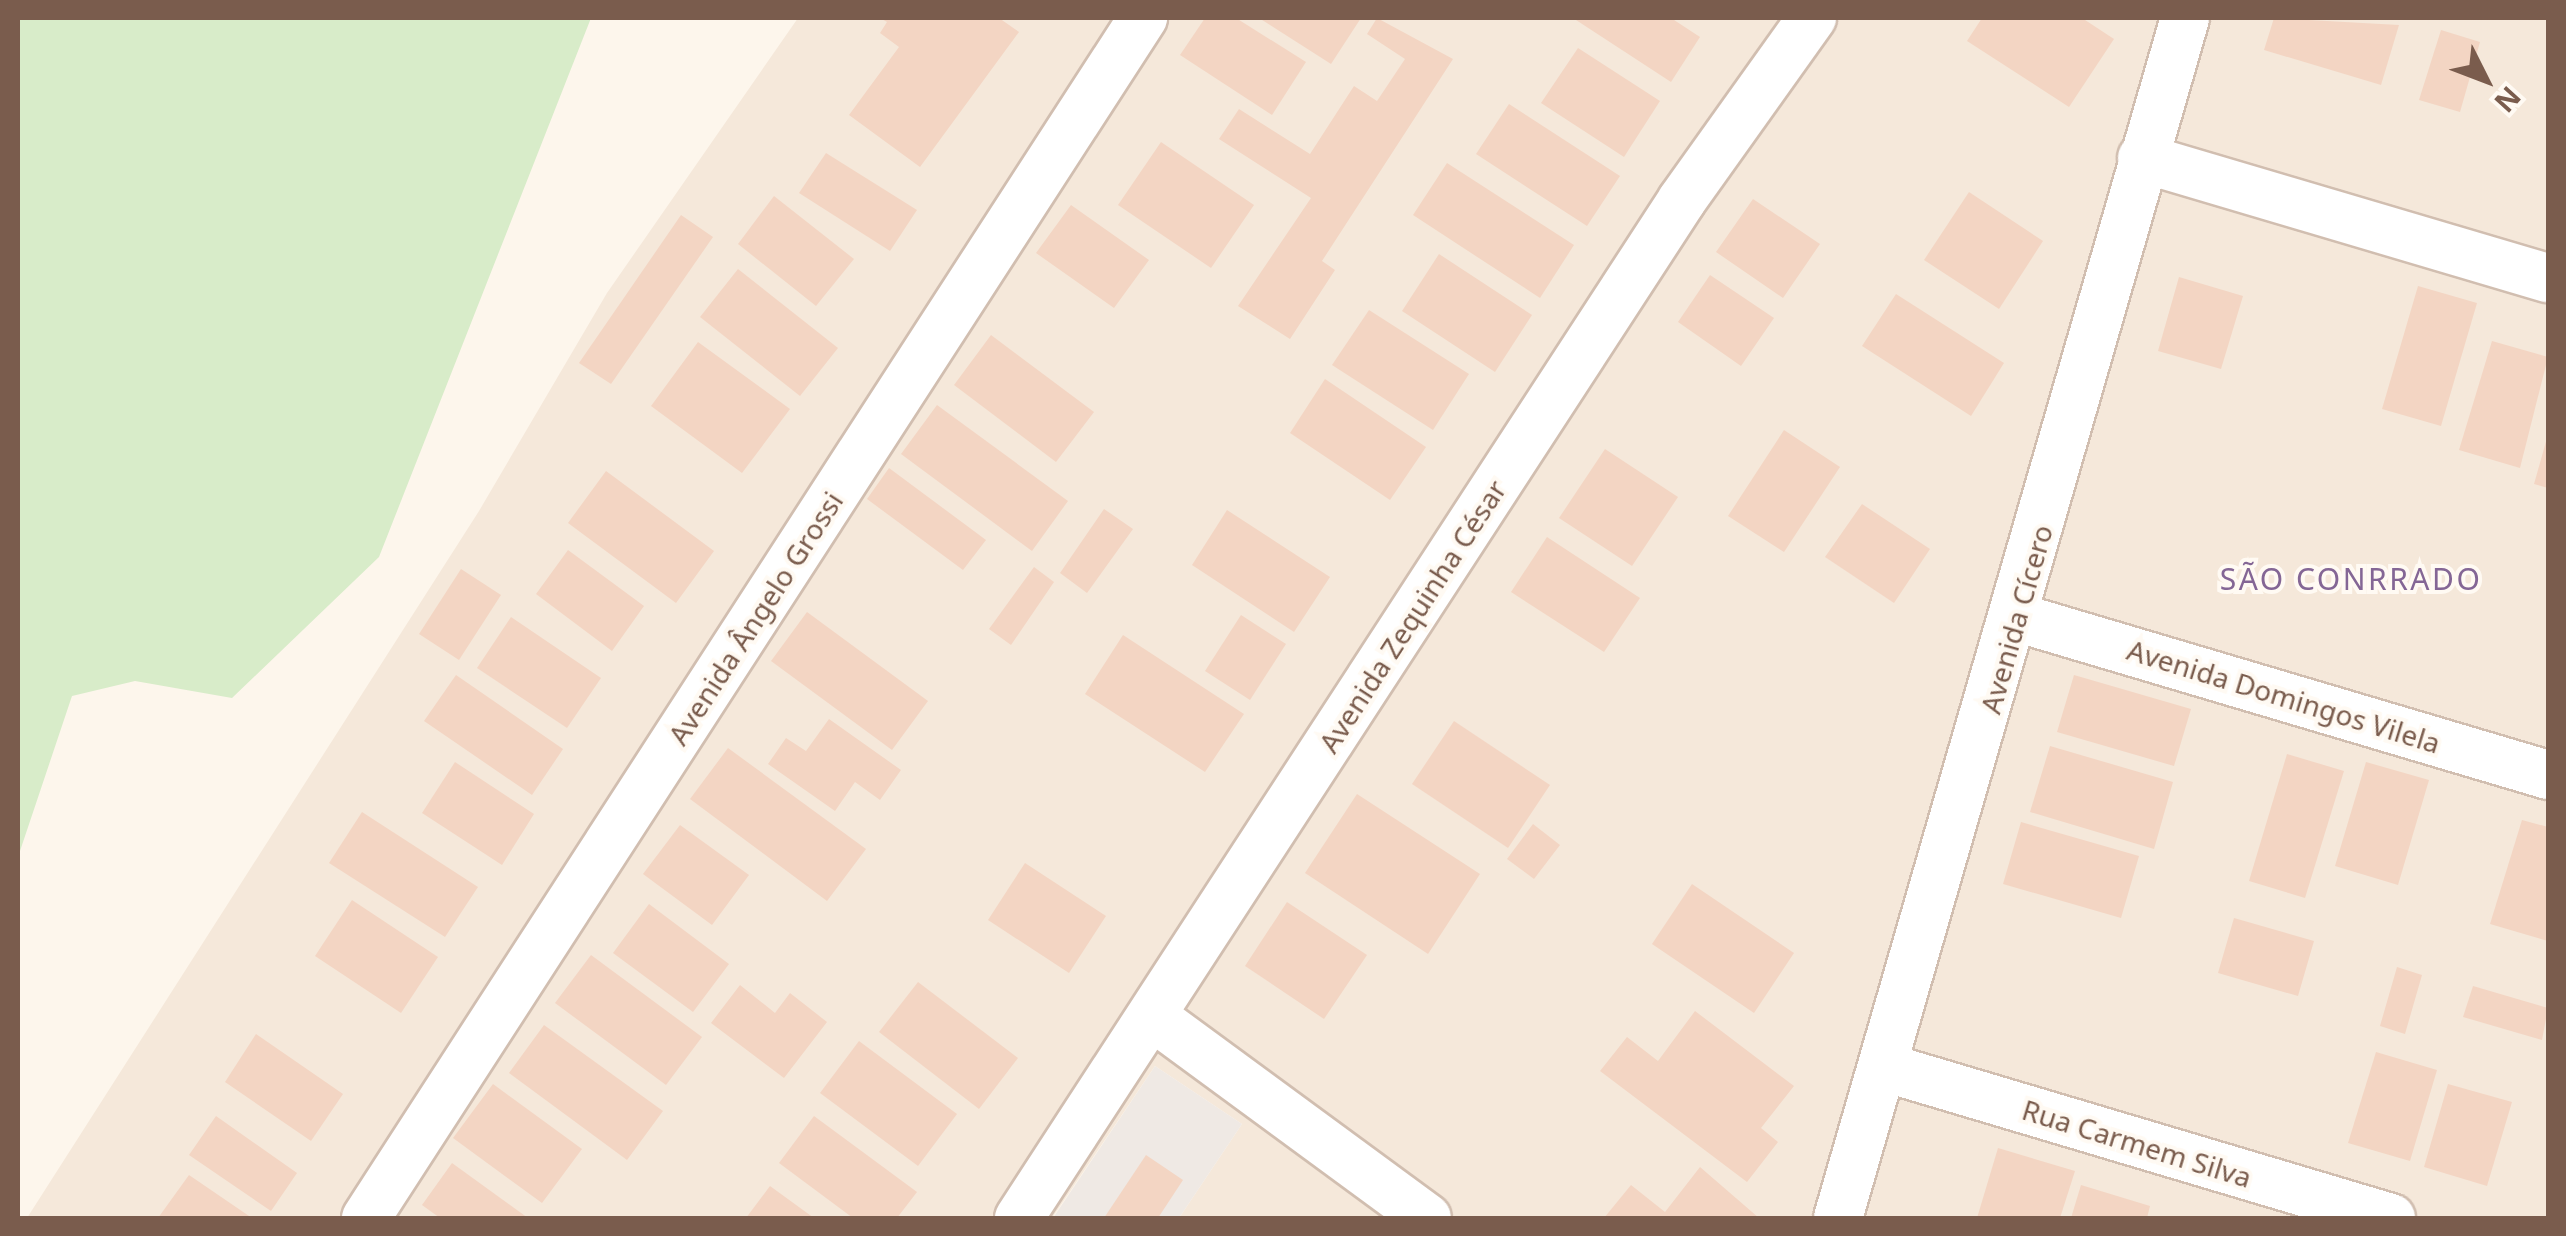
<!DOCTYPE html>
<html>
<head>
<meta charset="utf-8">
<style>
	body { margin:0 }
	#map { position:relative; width:2566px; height:1236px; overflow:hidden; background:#fdf6ec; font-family:"Noto Sans",sans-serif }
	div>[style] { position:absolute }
	.residential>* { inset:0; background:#f5e8da }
	.industrial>* { inset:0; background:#efe9e4 }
	.green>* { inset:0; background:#d8ecc9 }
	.building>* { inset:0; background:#f3d5c3 }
	.roads { filter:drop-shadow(2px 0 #d1beb0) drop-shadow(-2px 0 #d1beb0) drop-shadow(0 2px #d1beb0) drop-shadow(0 -2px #d1beb0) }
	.minor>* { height:48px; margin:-24px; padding:0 24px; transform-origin:24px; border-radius:24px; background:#fff }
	span { translate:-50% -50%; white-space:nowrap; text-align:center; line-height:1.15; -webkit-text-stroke:8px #fffaf3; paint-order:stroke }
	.street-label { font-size:28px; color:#7a5c4d }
	.neighbourhood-label { font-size:30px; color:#846695; letter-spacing:2.5px }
	.frame { position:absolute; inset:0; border:20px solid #7a5c4d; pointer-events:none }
	.north { position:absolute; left:2436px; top:30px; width:100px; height:100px; -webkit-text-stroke:8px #fffaf3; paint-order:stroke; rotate:132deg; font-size:28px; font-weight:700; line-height:40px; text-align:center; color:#7a5c4d }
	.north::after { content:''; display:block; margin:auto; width:35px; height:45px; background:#7a5c4d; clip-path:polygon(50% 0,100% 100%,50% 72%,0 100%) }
</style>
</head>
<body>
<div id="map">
	<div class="residential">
		<i style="clip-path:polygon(798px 18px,2548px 18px,2548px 1218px,1179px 1218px,1242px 1124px,1155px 1066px,1052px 1218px,27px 1218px,479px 511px,607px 293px)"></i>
	</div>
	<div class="industrial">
		<i style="clip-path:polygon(1155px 1066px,1242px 1124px,1179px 1218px,1053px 1218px)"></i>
	</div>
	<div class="green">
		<i style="clip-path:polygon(18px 18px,591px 18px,379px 557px,232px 698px,135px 681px,72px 696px,18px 857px)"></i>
	</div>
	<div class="building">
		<i style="clip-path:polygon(880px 18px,999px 18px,1019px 32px,920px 167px,849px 115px,899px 47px,880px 33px,887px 22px)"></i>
		<i style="clip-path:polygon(1205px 18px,1236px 18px,1306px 62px,1272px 115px,1180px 55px)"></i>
		<i style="clip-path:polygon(1259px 18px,1361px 18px,1331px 64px)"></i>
		<i style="clip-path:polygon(1377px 18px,1453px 59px,1322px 261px,1335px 270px,1290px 339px,1238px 306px,1311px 198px,1219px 139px,1239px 109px,1310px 154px,1354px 86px,1377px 101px,1405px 59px,1367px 34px)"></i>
		<i style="clip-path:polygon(1671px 18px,1700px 37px,1671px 82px,1576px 20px)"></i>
		<i style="clip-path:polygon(1982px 18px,2082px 18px,2114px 39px,2069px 107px,1967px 41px)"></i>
		<i style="clip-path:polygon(2274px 18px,2399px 25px,2381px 85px,2264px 50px)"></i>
		<i style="clip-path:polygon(2441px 30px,2480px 42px,2460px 112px,2419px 100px)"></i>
		<i style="clip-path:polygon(1578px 48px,1660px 101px,1624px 157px,1541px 103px)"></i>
		<i style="clip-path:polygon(1509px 104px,1620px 176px,1587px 226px,1476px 154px)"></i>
		<i style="clip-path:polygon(1161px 142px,1254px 205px,1211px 268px,1118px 205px)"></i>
		<i style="clip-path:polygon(826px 153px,917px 210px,890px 251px,799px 193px)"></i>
		<i style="clip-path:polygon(1447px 163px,1574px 245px,1540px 298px,1413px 215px)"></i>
		<i style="clip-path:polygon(1969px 192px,2043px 241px,1999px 309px,1924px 260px)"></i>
		<i style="clip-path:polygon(774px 196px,854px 259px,816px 306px,738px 244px)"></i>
		<i style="clip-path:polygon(1753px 199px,1820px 244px,1783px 298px,1716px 252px)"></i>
		<i style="clip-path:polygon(1071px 205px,1149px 260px,1114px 308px,1036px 253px)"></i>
		<i style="clip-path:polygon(681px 215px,713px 237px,611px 384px,579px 363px)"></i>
		<i style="clip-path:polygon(1439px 254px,1532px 315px,1495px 372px,1402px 311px)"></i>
		<i style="clip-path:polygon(738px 269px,838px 348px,800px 396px,700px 317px)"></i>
		<i style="clip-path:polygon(1710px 275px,1774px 318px,1741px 366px,1678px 322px)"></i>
		<i style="clip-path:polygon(2179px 277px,2243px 296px,2221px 369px,2158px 351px)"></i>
		<i style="clip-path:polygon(2418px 286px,2477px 303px,2441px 426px,2382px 409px)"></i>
		<i style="clip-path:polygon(1896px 294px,2004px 363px,1971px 416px,1862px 346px)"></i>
		<i style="clip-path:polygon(1369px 310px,1469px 374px,1433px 430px,1332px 365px)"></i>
		<i style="clip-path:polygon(991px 335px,1094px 412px,1056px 462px,954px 385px)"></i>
		<i style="clip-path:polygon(2492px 341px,2548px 357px,2520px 468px,2459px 450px)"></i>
		<i style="clip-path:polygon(698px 342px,790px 409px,742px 473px,651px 406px)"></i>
		<i style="clip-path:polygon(1325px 379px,1426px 447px,1390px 500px,1290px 433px)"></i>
		<i style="clip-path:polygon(937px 405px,1068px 501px,1032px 551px,901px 454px)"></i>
		<i style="clip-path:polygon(1784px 430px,1840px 467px,1784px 552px,1728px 516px)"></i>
		<i style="clip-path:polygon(2547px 438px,2548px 438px,2548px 488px,2534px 484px)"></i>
		<i style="clip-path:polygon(1605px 449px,1678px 497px,1632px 566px,1559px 518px)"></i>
		<i style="clip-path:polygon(889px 468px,986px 540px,963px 570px,867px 499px)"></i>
		<i style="clip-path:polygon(606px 471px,714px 551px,676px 603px,568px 523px)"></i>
		<i style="clip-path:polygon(1862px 504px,1930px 549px,1894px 603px,1825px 557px)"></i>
		<i style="clip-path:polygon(1104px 509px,1133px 529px,1087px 593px,1060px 573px)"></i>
		<i style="clip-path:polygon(1227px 510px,1330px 577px,1294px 632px,1192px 565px)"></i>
		<i style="clip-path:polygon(1547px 537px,1640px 598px,1604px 652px,1511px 592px)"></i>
		<i style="clip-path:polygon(568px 550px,644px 606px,612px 651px,536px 594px)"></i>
		<i style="clip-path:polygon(1034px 567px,1054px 582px,1011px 645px,989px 629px)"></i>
		<i style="clip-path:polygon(461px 569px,501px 595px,459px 660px,419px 634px)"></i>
		<i style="clip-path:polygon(807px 612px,928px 701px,892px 750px,771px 661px)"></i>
		<i style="clip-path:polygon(1241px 615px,1286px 644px,1250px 700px,1205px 671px)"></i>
		<i style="clip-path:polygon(511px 617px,601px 678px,567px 728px,477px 668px)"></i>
		<i style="clip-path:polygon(1123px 635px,1244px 714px,1205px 772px,1085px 694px)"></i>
		<i style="clip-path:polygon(456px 675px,563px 749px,532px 795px,424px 721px)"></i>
		<i style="clip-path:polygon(2074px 675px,2191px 709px,2174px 766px,2057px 732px)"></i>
		<i style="clip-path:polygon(829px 719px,901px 770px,880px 800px,855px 782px,835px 811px,768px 764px,786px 738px,806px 751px)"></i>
		<i style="clip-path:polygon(1454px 721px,1550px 785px,1508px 848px,1412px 784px)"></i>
		<i style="clip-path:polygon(2050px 746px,2173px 782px,2154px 849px,2030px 812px)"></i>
		<i style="clip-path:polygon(728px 748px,866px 849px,827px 901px,690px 799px)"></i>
		<i style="clip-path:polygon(2287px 754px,2344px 771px,2305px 898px,2249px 881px)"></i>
		<i style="clip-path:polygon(455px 762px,534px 814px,502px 865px,422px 813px)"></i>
		<i style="clip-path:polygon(2366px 762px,2429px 780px,2398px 885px,2335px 866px)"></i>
		<i style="clip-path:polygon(1357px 794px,1480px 874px,1428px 954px,1305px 873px)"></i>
		<i style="clip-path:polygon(362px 812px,478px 887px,445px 937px,329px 863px)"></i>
		<i style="clip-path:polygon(2522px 820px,2548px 827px,2548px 941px,2490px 924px)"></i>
		<i style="clip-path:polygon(2021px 822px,2139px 856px,2121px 918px,2003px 884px)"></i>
		<i style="clip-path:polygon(1533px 824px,1560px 845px,1534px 879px,1507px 859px)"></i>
		<i style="clip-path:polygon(680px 825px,749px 875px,712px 925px,643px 874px)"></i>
		<i style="clip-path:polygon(1025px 863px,1106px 916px,1069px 973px,988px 920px)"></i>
		<i style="clip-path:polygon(1692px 884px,1794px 953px,1754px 1013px,1652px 944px)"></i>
		<i style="clip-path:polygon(352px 900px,438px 957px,401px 1013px,315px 956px)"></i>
		<i style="clip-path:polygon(1287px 902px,1367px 955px,1324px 1019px,1245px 966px)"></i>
		<i style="clip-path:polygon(649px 904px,729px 964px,693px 1012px,613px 953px)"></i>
		<i style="clip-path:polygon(2234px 918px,2314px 941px,2298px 996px,2218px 973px)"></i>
		<i style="clip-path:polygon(591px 955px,702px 1037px,666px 1085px,555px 1003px)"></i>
		<i style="clip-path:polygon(2397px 967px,2422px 975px,2405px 1034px,2380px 1026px)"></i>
		<i style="clip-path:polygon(918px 982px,1018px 1058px,979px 1109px,879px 1032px)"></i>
		<i style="clip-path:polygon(740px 985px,775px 1013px,790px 993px,827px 1022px,784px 1078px,711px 1023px)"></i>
		<i style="clip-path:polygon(2473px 986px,2548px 1008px,2542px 1040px,2463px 1017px)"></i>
		<i style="clip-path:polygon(1695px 1011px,1794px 1086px,1761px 1128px,1778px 1142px,1747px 1182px,1600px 1071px,1627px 1037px,1658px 1061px)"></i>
		<i style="clip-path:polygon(544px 1025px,663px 1111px,627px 1160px,509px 1073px)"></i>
		<i style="clip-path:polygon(256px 1034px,343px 1094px,311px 1141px,225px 1082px)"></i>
		<i style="clip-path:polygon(859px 1041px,957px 1114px,918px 1166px,820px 1093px)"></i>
		<i style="clip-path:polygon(2376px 1052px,2437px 1070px,2410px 1161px,2348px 1143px)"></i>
		<i style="clip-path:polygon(493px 1084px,582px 1149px,542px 1203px,453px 1138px)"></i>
		<i style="clip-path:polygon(2448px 1084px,2512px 1102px,2487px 1186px,2424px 1167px)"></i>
		<i style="clip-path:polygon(216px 1116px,297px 1173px,271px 1211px,189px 1155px)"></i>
		<i style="clip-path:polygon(814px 1116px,917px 1192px,897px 1218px,853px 1218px,779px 1163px)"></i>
		<i style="clip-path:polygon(1998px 1148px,2075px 1171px,2060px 1218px,1977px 1218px)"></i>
		<i style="clip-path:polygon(1146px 1155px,1183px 1180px,1158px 1218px,1104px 1218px)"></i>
		<i style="clip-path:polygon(452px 1163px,528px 1218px,440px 1218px,422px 1205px)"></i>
		<i style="clip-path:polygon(1700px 1167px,1759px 1218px,1604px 1218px,1631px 1185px,1665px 1212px)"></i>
		<i style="clip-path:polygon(189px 1175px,252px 1218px,158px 1218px)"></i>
		<i style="clip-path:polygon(2081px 1185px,2150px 1206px,2147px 1218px,2071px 1218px)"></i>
		<i style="clip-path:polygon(770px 1186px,814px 1218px,746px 1218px)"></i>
	</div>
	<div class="roads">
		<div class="minor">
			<i style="left:2142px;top:158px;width:423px;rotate:16.5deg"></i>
			<i style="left:2019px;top:618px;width:552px;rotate:16.53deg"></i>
			<i style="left:1152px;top:1016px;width:341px;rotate:36.3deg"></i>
			<i style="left:1884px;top:1067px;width:529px;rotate:16.59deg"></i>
			<i style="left:366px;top:1218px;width:1430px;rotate:-57.08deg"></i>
			<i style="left:1019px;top:1218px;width:1215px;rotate:-56.92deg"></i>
			<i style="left:1682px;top:200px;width:224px;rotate:-54.5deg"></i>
			<i style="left:1838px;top:1218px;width:1249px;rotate:-73.87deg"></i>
		</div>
	</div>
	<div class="street-label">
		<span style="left:1412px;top:616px;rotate:-57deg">Avenida Zequinha César</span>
		<span style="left:755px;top:618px;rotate:-57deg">Avenida Ângelo Grossi</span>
		<span style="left:2016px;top:619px;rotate:-74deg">Avenida Cícero</span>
		<span style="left:2284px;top:696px;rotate:17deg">Avenida Domingos Vilela</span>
		<span style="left:2137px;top:1143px;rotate:17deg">Rua Carmem Silva</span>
	</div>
	<div class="neighbourhood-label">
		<span style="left:2351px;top:579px">SÃO CONRRADO</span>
	</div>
	<div class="frame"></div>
	<div class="north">N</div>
</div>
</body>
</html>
